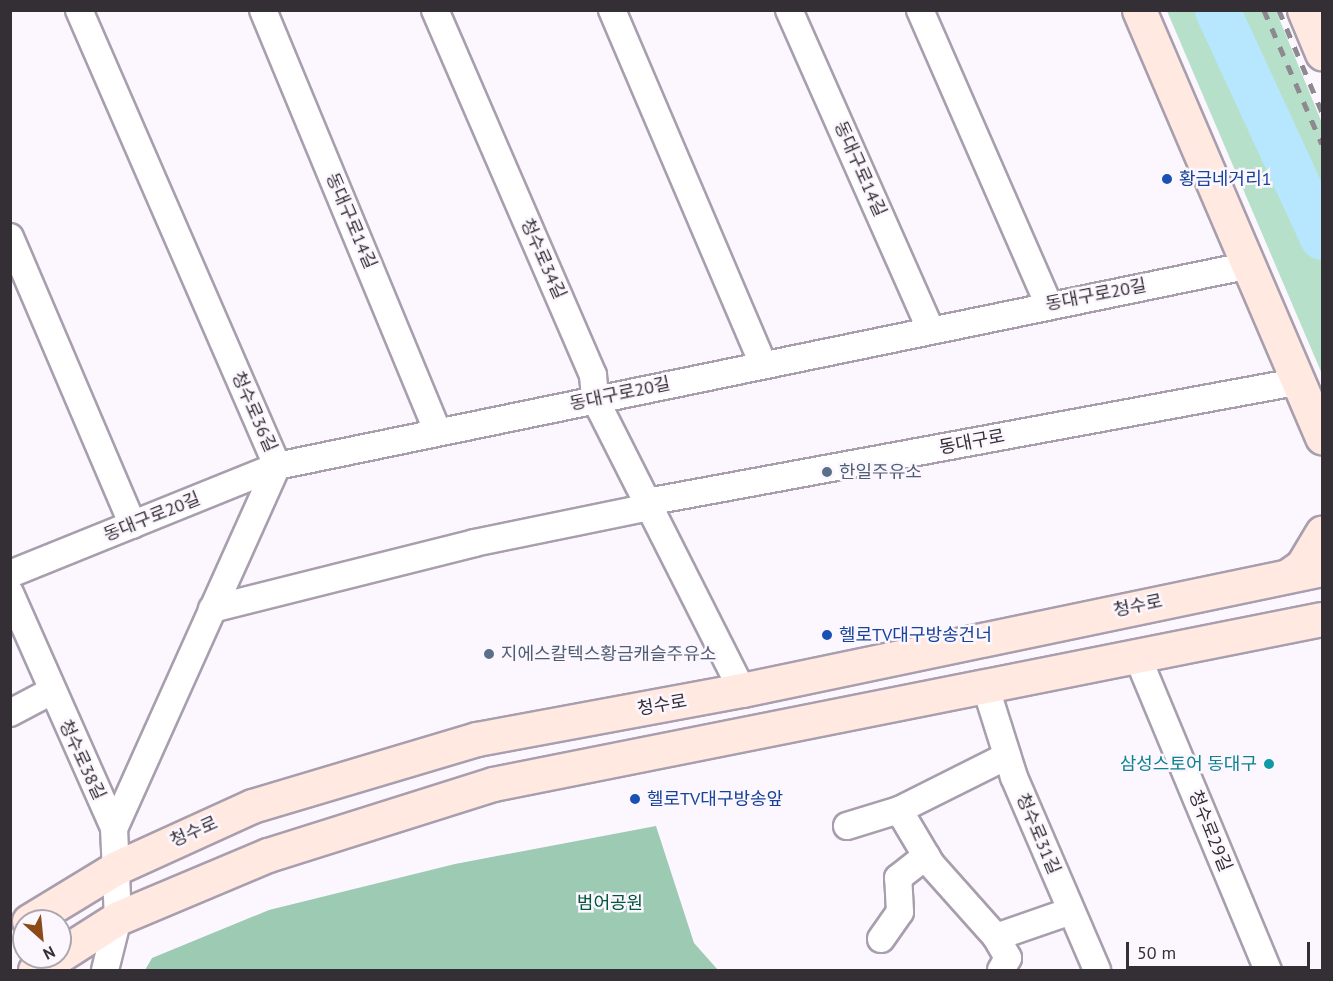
<!DOCTYPE html>
<html>
<head>
<meta charset="utf-8">
<style>
	body { margin:0 }
	#map { position:relative; width:1333px; height:981px; overflow:hidden; background:#fcf7fe; font-family:"PT Sans","Noto Sans KR",sans-serif }
	div>[style] { position:absolute }
	.green>* { inset:0; background:#b6e0ca }
	.forest>* { inset:0; background:#9ccab2 }
	.river>* { height:45px; margin:-22.5px; padding:0 22.5px; transform-origin:22.5px; border-radius:22.5px; background:#b7e7fe }
	.roads { filter:drop-shadow(2px 0 #a89eae) drop-shadow(-2px 0 #a89eae) drop-shadow(0 2px #a89eae) drop-shadow(0 -2px #a89eae) }
	.street>* { height:26px; margin:-13px; padding:0 13px; transform-origin:13px; border-radius:13px; background:#fff }
	.secondary>* { height:33px; margin:-16.5px; padding:0 16.5px; transform-origin:16.5px; border-radius:16.5px; background:#ffe9e1 }
	.rail>* { height:4.5px; margin-top:-2.25px; transform-origin:0; background:repeating-linear-gradient(90deg,#8d898f 0 10px,transparent 0 20px) }
	.dots>* { width:16px; height:16px; translate:-50% -50%; box-sizing:border-box; border:3px solid #fcf7fe; border-radius:50% }
	span { translate:-50% -50%; white-space:nowrap; text-align:center; line-height:1.15; -webkit-text-stroke:5px #fcf7fe; paint-order:stroke }
	.street-label { font-size:18px; color:#332f35 }
	.transit-label { font-size:18px; color:#164399 }
	.left { translate:0 -50%; text-align:left }
	.service-label { font-size:18px; color:#4e5e75 }
	.culture-label { font-size:18px; color:#0d838f }
	.right { translate:-100% -50%; text-align:right }
	.park-label { font-size:18px; color:#015739 }
	.frame { position:absolute; inset:0; border:12px solid #332f35; pointer-events:none }
	.north { position:absolute; left:12px; top:909px; width:60px; height:60px; box-sizing:border-box; background:#fcf7fe; border:2px solid #aca7ae; border-radius:50%; rotate:153deg; font-size:16px; font-weight:700; line-height:24px; text-align:center; color:#332f35 }
	.north::after { content:''; display:block; margin:auto; width:21px; height:27px; background:#8c4a19; clip-path:polygon(50% 0,100% 100%,50% 72%,0 100%) }
	.scale { position:absolute; left:1126px; top:942px; width:184px; height:27px; box-sizing:border-box; border:3px solid #332f35; border-top:0; padding-left:8px; font-size:18px; line-height:21px; white-space:nowrap; color:#332f35; -webkit-text-stroke:4px #fcf7fe; paint-order:stroke }
</style>
</head>
<body>
<div id="map">
	<div class="green">
		<i style="clip-path:polygon(1167px 11px,1276px 11px,1322px 123px,1322px 374px)"></i>
	</div>
	<div class="forest">
		<i style="clip-path:polygon(656px 826px,694px 943px,718px 970px,145px 970px,152px 958px,269px 910px,455px 864px)"></i>
	</div>
	<div class="river">
		<i style="left:1217px;top:10px;width:250px;rotate:65.2deg"></i>
	</div>
	<div class="roads">
		<div class="street">
			<i style="left:79px;top:10px;width:497px;rotate:66.5deg"></i>
			<i style="left:277px;top:466px;width:397px;rotate:114.2deg"></i>
			<i style="left:114px;top:828px;width:90px;rotate:87.5deg"></i>
			<i style="left:118px;top:918px;width:54px;rotate:104deg"></i>
			<i style="left:263px;top:10px;width:457px;rotate:67.5deg"></i>
			<i style="left:435px;top:10px;width:398px;rotate:66.6deg"></i>
			<i style="left:593px;top:375px;width:24px;rotate:85deg"></i>
			<i style="left:595px;top:399px;width:326px;rotate:63.2deg"></i>
			<i style="left:612px;top:10px;width:385px;rotate:66.9deg"></i>
			<i style="left:789px;top:10px;width:348px;rotate:66.1deg"></i>
			<i style="left:920px;top:10px;width:322px;rotate:66.4deg"></i>
			<i style="left:10px;top:237px;width:313px;rotate:66.9deg"></i>
			<i style="left:647px;top:502px;width:660px;rotate:-10.48deg"></i>
			<i style="left:10px;top:574px;width:288px;rotate:-22deg"></i>
			<i style="left:277px;top:466px;width:988px;rotate:-11.67deg"></i>
			<i style="left:10px;top:593px;width:257px;rotate:66.1deg"></i>
			<i style="left:212px;top:609px;width:270px;rotate:-14.1deg"></i>
			<i style="left:474px;top:543px;width:180px;rotate:-11.6deg"></i>
			<i style="left:1138px;top:658px;width:338px;rotate:67.4deg"></i>
			<i style="left:985px;top:685px;width:96px;rotate:72.5deg"></i>
			<i style="left:1014px;top:777px;width:210px;rotate:66.7deg"></i>
			<i style="left:10px;top:713px;width:45px;rotate:-27.7deg"></i>
			<i style="left:899px;top:810px;width:63px;rotate:59.3deg"></i>
			<i style="left:931px;top:864px;width:98px;rotate:48.3deg"></i>
			<i style="left:996px;top:937px;width:24px;rotate:60deg"></i>
			<i style="left:1008px;top:958px;width:14px;rotate:120deg"></i>
			<i style="left:847px;top:826px;width:54px;rotate:-17.1deg"></i>
			<i style="left:899px;top:810px;width:121px;rotate:-26.6deg"></i>
			<i style="left:996px;top:937px;width:79px;rotate:-19.1deg"></i>
			<i style="left:881px;top:939px;width:33px;rotate:-55deg"></i>
			<i style="left:900px;top:912px;width:34px;rotate:-93deg"></i>
			<i style="left:898px;top:878px;width:36px;rotate:-38deg"></i>
		</div>
		<div class="secondary">
			<i style="left:1139px;top:10px;width:465px;rotate:66.8deg"></i>
			<i style="left:1304px;top:10px;width:47px;rotate:67.3deg"></i>
			<i style="left:1289px;top:575px;width:16px;rotate:-35deg"></i>
			<i style="left:1302px;top:566px;width:39px;rotate:-59deg"></i>
			<i style="left:29px;top:921px;width:102px;rotate:-31.3deg"></i>
			<i style="left:116px;top:868px;width:149px;rotate:-24.5deg"></i>
			<i style="left:252px;top:806px;width:235px;rotate:-16.6deg"></i>
			<i style="left:477px;top:739px;width:269px;rotate:-10.5deg"></i>
			<i style="left:742px;top:690px;width:592px;rotate:-11.78deg"></i>
			<i style="left:60px;top:955px;width:69px;rotate:-32.5deg"></i>
			<i style="left:118px;top:918px;width:163px;rotate:-22.8deg"></i>
			<i style="left:268px;top:855px;width:236px;rotate:-17.5deg"></i>
			<i style="left:493px;top:784px;width:845px;rotate:-11.26deg"></i>
			<i style="left:35px;top:970px;width:25px;rotate:-32deg"></i>
		</div>
	</div>
	<div class="rail">
		<i style="left:1264px;top:10px;width:146px;rotate:66.6deg"></i>
		<i style="left:1279px;top:10px;width:111px;rotate:67.1deg"></i>
	</div>
	<div class="dots">
		<i style="left:1167px;top:179px;background:#1a4fb4"></i>
		<i style="left:827px;top:472px;background:#5c6f8a"></i>
		<i style="left:827px;top:635px;background:#1a4fb4"></i>
		<i style="left:489px;top:654px;background:#5c6f8a"></i>
		<i style="left:1269px;top:764px;background:#0f9aa8"></i>
		<i style="left:635px;top:799px;background:#1a4fb4"></i>
	</div>
	<div class="street-label">
		<span style="left:860px;top:169px;rotate:66deg">동대구로14길</span>
		<span style="left:351px;top:221px;rotate:67deg">동대구로14길</span>
		<span style="left:543px;top:259px;rotate:66deg">청수로34길</span>
		<span style="left:1096px;top:295px;rotate:-11deg">동대구로20길</span>
		<span style="left:620px;top:394px;rotate:-12deg">동대구로20길</span>
		<span style="left:254px;top:412px;rotate:66deg">청수로36길</span>
		<span style="left:972px;top:442px;rotate:-11deg">동대구로</span>
		<span style="left:152px;top:517px;rotate:-22deg">동대구로20길</span>
		<span style="left:1138px;top:606px;rotate:-12deg">청수로</span>
		<span style="left:662px;top:705px;rotate:-10deg">청수로</span>
		<span style="left:82px;top:760px;rotate:65deg">청수로38길</span>
		<span style="left:1210px;top:831px;rotate:68deg">청수로29길</span>
		<span style="left:194px;top:832px;rotate:-24deg">청수로</span>
		<span style="left:1038px;top:834px;rotate:67deg">청수로31길</span>
	</div>
	<div class="transit-label">
		<span class="left" style="left:1179px;top:179px">황금네거리1</span>
		<span class="left" style="left:839px;top:635px">헬로TV대구방송건너</span>
		<span class="left" style="left:647px;top:799px">헬로TV대구방송앞</span>
	</div>
	<div class="service-label">
		<span class="left" style="left:839px;top:472px">한일주유소</span>
		<span class="left" style="left:501px;top:654px">지에스칼텍스황금캐슬주유소</span>
	</div>
	<div class="culture-label">
		<span class="right" style="left:1257px;top:764px">삼성스토어 동대구</span>
	</div>
	<div class="park-label">
		<span style="left:610px;top:903px">범어공원</span>
	</div>
	<div class="frame"></div>
	<div class="north">N</div>
	<div class="scale">50 m</div>
</div>
</body>
</html>
